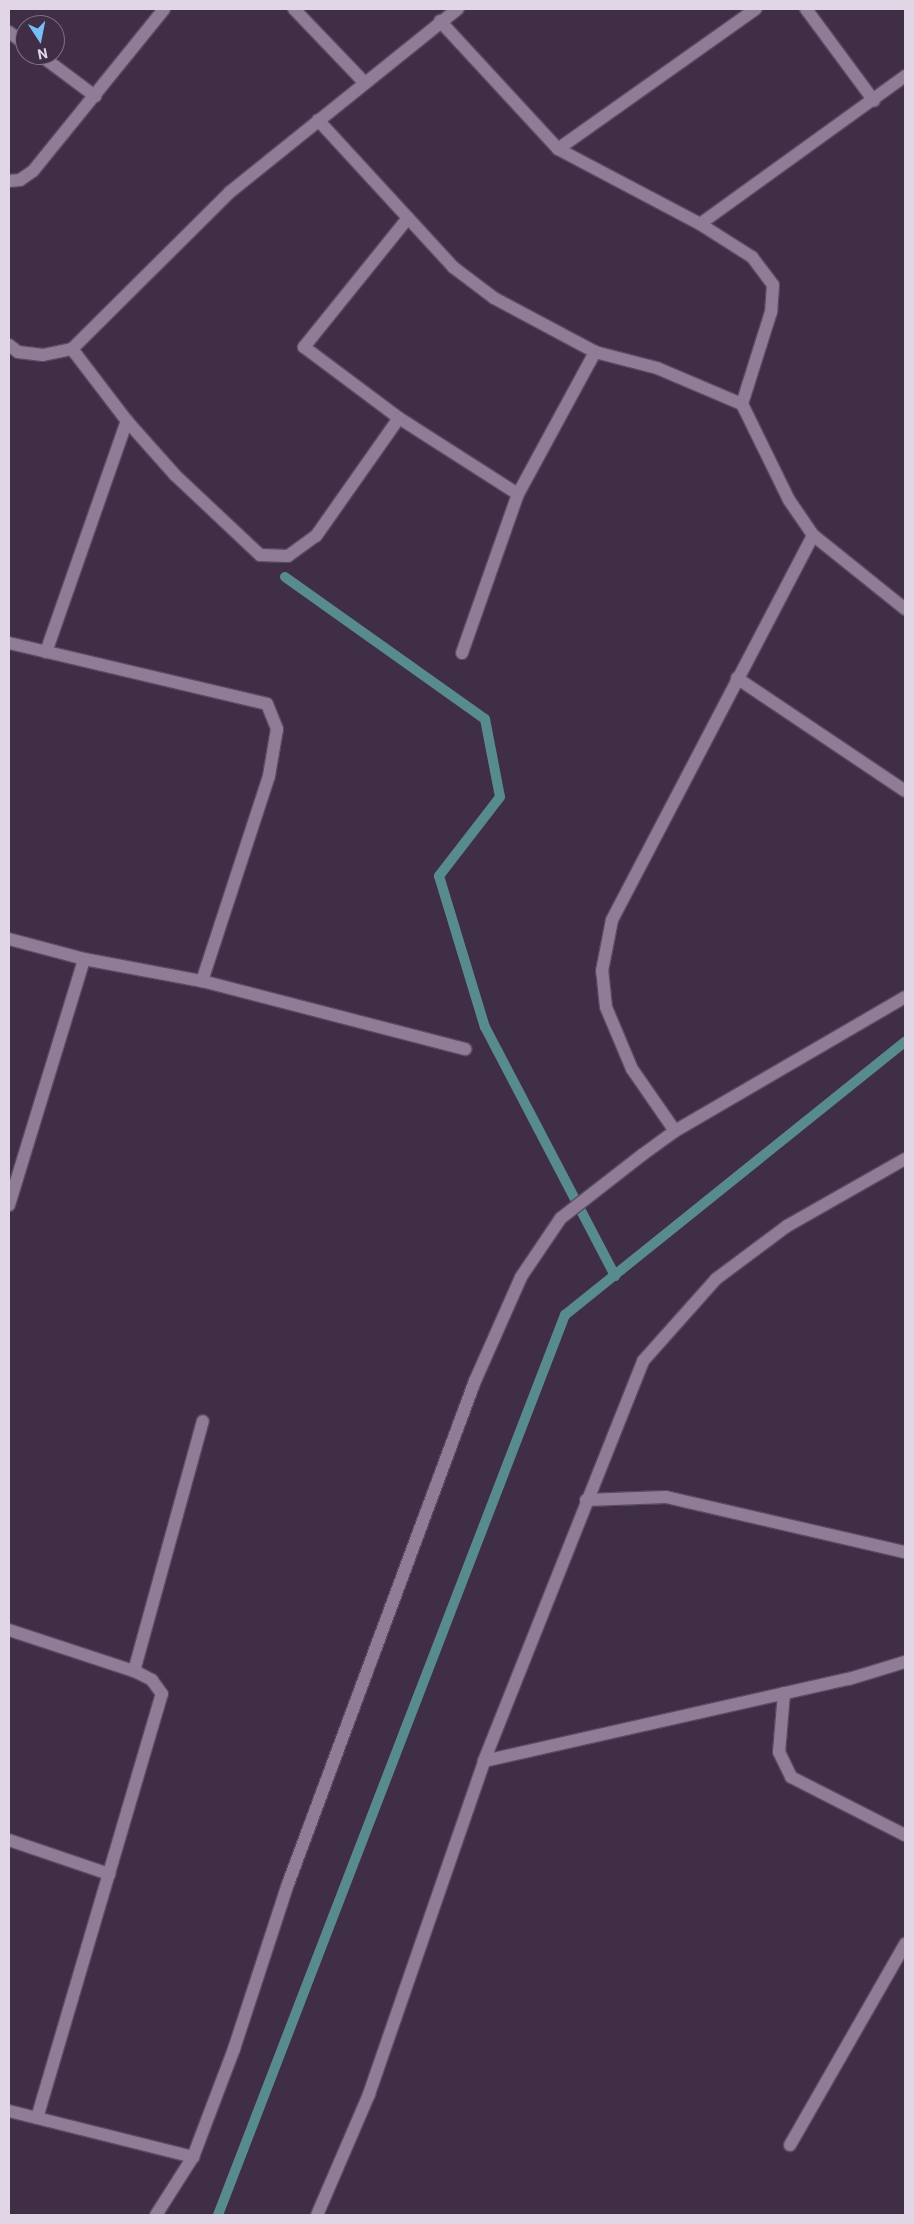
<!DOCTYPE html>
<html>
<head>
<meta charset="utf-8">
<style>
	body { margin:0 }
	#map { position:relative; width:914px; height:2224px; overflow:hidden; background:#3f2e45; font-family:Roboto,sans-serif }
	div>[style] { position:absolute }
	.stream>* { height:10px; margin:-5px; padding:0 5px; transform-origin:5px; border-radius:5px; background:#588b8e }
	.roads { filter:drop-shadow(1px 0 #5a4c5f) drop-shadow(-1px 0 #5a4c5f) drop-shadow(0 1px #5a4c5f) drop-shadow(0 -1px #5a4c5f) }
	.minor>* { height:12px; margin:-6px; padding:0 6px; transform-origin:6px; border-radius:6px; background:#907c97 }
	.tertiary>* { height:12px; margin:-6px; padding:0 6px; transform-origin:6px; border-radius:6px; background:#907c97 }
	span { translate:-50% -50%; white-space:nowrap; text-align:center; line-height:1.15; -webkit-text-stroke:4px #3f2e45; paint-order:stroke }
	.frame { position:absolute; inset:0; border:10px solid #e1d6e5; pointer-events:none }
	.north { position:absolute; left:15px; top:15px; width:50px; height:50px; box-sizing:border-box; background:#3f2e45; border:1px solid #807185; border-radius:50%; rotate:169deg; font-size:14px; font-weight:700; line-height:20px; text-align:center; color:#e1d6e5 }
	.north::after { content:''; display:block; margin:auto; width:18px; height:22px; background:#78bff7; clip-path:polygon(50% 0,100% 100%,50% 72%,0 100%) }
</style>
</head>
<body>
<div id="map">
	<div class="stream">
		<i style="left:285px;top:577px;width:245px;rotate:35.4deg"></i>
		<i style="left:485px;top:719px;width:79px;rotate:79.1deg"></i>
		<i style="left:500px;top:797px;width:100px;rotate:127.7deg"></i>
		<i style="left:439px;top:876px;width:158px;rotate:73.1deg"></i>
		<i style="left:485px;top:1027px;width:281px;rotate:62.4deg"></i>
		<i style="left:218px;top:2215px;width:965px;rotate:-68.92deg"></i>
		<i style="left:565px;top:1315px;width:436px;rotate:-38.8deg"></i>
	</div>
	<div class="roads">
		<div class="minor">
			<i style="left:294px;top:9px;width:101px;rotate:46.2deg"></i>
			<i style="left:806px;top:9px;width:114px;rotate:53.5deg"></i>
			<i style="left:440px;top:21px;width:174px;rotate:47.3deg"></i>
			<i style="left:558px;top:149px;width:161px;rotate:27.8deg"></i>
			<i style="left:700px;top:224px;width:62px;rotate:32.4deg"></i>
			<i style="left:752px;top:257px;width:35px;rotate:53deg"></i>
			<i style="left:773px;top:285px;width:27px;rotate:94deg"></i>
			<i style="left:771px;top:312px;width:96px;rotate:107.5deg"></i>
			<i style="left:9px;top:32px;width:20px;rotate:37deg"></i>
			<i style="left:40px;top:55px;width:69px;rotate:36.7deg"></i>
			<i style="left:318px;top:120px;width:200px;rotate:47.4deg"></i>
			<i style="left:453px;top:267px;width:51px;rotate:37.1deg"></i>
			<i style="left:494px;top:298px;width:115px;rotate:28.1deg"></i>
			<i style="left:595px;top:352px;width:64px;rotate:14.5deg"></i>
			<i style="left:657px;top:368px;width:92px;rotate:23deg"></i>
			<i style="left:742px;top:404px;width:107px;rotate:63.9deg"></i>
			<i style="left:789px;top:500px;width:42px;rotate:55.6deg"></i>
			<i style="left:813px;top:535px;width:118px;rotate:38.8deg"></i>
			<i style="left:558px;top:149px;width:242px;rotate:-35.3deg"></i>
			<i style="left:9px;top:181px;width:11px;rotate:-5deg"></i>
			<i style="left:20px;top:180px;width:16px;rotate:-35deg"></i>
			<i style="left:33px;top:171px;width:208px;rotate:-51deg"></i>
			<i style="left:408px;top:218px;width:166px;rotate:128.9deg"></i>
			<i style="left:304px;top:347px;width:119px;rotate:36.8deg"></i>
			<i style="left:399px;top:418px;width:141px;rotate:32.6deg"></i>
			<i style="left:700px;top:224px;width:253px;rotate:-35.8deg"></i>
			<i style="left:9px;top:345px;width:11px;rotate:38deg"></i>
			<i style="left:18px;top:352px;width:25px;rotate:7deg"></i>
			<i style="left:43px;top:355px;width:30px;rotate:-12deg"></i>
			<i style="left:72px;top:349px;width:223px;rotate:-44.8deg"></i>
			<i style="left:230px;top:192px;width:292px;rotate:-38.8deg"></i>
			<i style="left:72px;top:349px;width:91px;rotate:52.6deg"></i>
			<i style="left:127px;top:421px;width:72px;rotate:48.4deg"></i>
			<i style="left:175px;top:475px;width:117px;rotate:43.3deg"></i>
			<i style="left:260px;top:555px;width:28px;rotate:2deg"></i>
			<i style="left:288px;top:556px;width:34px;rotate:-36deg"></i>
			<i style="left:316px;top:536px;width:144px;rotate:-54.9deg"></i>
			<i style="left:9px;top:643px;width:265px;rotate:13.3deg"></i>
			<i style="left:267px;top:704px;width:27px;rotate:68deg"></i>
			<i style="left:277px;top:729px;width:48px;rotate:99.7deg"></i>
			<i style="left:269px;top:776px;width:216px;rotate:108.1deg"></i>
			<i style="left:46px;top:652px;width:245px;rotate:-70.7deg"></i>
			<i style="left:462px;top:653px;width:169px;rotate:-70.6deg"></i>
			<i style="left:518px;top:494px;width:162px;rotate:-61.5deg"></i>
			<i style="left:737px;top:678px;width:202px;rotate:33.9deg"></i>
			<i style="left:9px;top:939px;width:78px;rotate:14.9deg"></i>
			<i style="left:84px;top:959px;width:120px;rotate:10.6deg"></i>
			<i style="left:202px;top:981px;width:272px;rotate:14.5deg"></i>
			<i style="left:675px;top:1131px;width:75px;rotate:-124.7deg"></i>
			<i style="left:632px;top:1069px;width:67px;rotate:-112.8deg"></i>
			<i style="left:606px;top:1007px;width:36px;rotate:-96deg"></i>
			<i style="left:602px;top:971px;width:52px;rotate:-78.9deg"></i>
			<i style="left:612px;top:920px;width:434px;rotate:-62.4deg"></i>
			<i style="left:9px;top:1205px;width:257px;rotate:-73deg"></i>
			<i style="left:586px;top:1500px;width:80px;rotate:-2.1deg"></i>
			<i style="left:666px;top:1497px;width:245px;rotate:13deg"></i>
			<i style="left:9px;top:1630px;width:132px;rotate:18.2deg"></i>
			<i style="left:134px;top:1671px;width:259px;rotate:-74.6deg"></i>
			<i style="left:784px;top:1693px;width:59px;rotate:94.8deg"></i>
			<i style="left:779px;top:1752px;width:28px;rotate:64deg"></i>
			<i style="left:791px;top:1777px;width:128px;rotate:27deg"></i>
			<i style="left:484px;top:1761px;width:374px;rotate:-12.7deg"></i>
			<i style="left:849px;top:1679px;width:59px;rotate:-16.9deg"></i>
			<i style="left:9px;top:1840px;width:106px;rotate:18.8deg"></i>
			<i style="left:9px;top:2111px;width:190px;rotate:14deg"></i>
			<i style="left:37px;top:2118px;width:442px;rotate:-73.6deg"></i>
			<i style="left:162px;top:1694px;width:17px;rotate:-126deg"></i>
			<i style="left:152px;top:1680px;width:20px;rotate:-153deg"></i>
			<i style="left:790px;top:2145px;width:232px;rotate:-60.2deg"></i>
			<i style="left:156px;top:2215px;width:69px;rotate:-57.5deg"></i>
			<i style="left:193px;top:2157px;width:116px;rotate:-69.2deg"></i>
			<i style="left:234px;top:2049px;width:174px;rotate:-71.9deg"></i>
			<i style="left:288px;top:1884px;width:537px;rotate:-69.61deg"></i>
			<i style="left:475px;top:1381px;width:114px;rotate:-66.1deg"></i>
			<i style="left:521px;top:1277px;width:71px;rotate:-55.9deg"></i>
			<i style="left:561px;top:1218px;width:103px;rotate:-37.9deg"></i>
			<i style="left:642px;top:1155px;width:41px;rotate:-36deg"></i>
			<i style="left:675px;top:1131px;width:266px;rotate:-30.2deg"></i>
		</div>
		<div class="tertiary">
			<i style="left:317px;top:2215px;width:132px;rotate:-66.7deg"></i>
			<i style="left:369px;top:2094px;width:352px;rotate:-70.9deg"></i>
			<i style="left:484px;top:1761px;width:430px;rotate:-68.3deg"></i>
			<i style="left:643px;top:1361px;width:110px;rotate:-48.3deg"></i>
			<i style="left:716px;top:1279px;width:89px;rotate:-36.7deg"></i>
			<i style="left:787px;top:1226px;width:136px;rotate:-29.6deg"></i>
		</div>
	</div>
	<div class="frame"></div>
	<div class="north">N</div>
</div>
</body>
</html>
